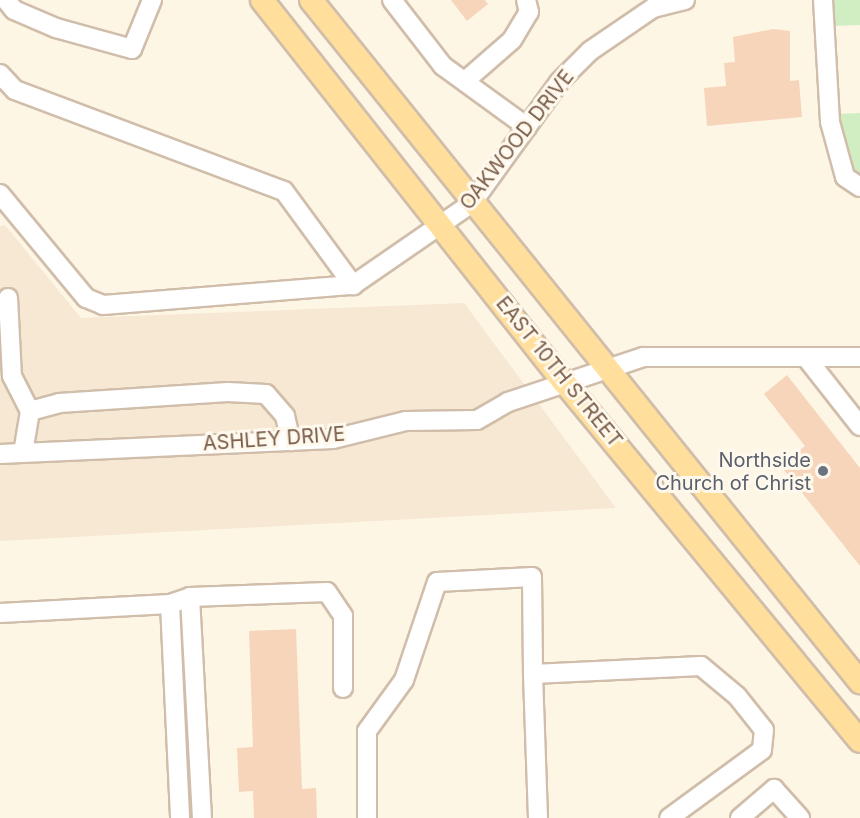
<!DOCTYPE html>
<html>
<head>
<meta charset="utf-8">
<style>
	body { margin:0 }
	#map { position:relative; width:860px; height:818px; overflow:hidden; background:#fef6e5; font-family:Inter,sans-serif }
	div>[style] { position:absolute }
	.residential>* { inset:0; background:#f6e8d3 }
	.green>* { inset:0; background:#d1edc2 }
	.building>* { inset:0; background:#f6d5ba }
	.roads { filter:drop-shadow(2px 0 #d0bdaa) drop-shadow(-2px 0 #d0bdaa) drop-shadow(0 2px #d0bdaa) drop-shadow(0 -2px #d0bdaa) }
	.minor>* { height:18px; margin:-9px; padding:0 9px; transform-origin:9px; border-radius:9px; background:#fff }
	.major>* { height:22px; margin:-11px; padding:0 11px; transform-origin:11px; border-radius:11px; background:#ffdf9b }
	.dots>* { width:16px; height:16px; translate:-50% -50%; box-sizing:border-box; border:3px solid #fff9ed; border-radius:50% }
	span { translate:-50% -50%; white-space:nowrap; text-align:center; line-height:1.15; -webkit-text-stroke:6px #fff9ed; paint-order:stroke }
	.street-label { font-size:20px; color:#795c48 }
	.worship-label { font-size:20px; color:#5b616d }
	.right { translate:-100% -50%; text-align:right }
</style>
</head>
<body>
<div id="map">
	<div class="residential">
		<i style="clip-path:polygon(5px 225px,81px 318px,464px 303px,616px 508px,0 541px,0 226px)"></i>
	</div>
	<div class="green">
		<i style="clip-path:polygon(833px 0,860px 0,860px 25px,832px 26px)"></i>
		<i style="clip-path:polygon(860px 113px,860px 179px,842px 154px,838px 114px)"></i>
	</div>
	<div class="building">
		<i style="clip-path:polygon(451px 0,485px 0,488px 4px,467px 21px)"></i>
		<i style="clip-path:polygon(773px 29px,790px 31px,790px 81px,799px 80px,802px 117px,707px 126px,704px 88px,726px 86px,724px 63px,735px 62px,733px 37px)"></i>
		<i style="clip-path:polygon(787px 375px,860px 468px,860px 566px,780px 465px,805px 446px,764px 394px)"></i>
		<i style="clip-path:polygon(296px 629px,302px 789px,316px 788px,317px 818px,254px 818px,253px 791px,239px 792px,237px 748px,253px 747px,249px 631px)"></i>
	</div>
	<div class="roads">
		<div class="minor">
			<i style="left:6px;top:0;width:13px;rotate:51deg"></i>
			<i style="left:14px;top:10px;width:46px;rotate:23.2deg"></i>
			<i style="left:56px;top:28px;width:79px;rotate:15.4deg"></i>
			<i style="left:132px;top:49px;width:53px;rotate:-67.8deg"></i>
			<i style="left:392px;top:0;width:83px;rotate:52.3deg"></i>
			<i style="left:443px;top:66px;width:104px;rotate:36deg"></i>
			<i style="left:823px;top:0;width:122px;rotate:86.7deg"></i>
			<i style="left:830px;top:122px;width:57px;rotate:74.7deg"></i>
			<i style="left:845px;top:177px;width:18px;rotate:34deg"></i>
			<i style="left:0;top:74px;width:22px;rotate:47deg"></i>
			<i style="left:15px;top:90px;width:287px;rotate:20.6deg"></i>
			<i style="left:284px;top:191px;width:117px;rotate:53.7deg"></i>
			<i style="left:465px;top:81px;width:62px;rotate:-41.1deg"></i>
			<i style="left:512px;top:40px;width:33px;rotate:-59deg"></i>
			<i style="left:529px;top:12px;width:12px;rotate:-104deg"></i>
			<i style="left:0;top:194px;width:135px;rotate:50.4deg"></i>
			<i style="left:86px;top:298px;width:18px;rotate:22deg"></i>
			<i style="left:103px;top:305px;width:251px;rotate:-4.6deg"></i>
			<i style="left:353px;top:285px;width:145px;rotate:-34.6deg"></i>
			<i style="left:472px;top:203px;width:150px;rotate:-54.2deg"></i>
			<i style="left:560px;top:81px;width:42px;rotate:-45deg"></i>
			<i style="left:590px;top:51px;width:76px;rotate:-34.3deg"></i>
			<i style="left:653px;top:8px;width:33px;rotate:-14deg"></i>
			<i style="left:8px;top:298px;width:78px;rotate:87.1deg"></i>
			<i style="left:12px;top:376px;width:39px;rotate:63deg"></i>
			<i style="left:808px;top:360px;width:84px;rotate:51.8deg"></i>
			<i style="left:23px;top:453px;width:43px;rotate:-80.5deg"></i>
			<i style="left:30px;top:411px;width:30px;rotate:-15deg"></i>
			<i style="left:59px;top:403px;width:169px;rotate:-3.7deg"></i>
			<i style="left:228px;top:392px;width:38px;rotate:3deg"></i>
			<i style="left:266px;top:394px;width:29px;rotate:49deg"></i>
			<i style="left:285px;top:416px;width:26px;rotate:77deg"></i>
			<i style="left:0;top:454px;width:333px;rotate:-2.6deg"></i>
			<i style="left:333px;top:439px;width:75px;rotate:-13.9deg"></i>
			<i style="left:406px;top:421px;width:71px;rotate:-0.8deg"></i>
			<i style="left:477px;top:420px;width:36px;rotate:-30deg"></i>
			<i style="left:508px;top:402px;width:142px;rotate:-18.4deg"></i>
			<i style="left:643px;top:357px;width:217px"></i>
			<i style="left:190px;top:597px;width:221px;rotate:86.9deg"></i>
			<i style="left:170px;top:604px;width:21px;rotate:-19deg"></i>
			<i style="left:190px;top:597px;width:137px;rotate:-2.1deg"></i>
			<i style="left:327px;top:592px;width:29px;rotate:56deg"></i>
			<i style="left:343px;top:616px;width:72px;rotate:90deg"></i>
			<i style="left:0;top:613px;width:170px;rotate:-3deg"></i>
			<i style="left:170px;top:604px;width:214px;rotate:87.3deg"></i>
			<i style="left:367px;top:818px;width:87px;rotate:-90deg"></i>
			<i style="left:367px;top:731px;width:63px;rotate:-54deg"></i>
			<i style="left:404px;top:680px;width:103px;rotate:-71.4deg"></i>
			<i style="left:437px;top:582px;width:95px;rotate:-3deg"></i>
			<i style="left:532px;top:577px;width:97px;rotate:89.4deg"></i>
			<i style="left:538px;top:818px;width:144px;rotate:-92deg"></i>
			<i style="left:533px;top:674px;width:168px;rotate:-2.7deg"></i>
			<i style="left:701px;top:666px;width:47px;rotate:39.8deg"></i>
			<i style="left:737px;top:696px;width:43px;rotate:51.5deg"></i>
			<i style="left:764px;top:730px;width:20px;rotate:96deg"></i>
			<i style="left:762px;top:750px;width:115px;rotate:143.8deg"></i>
			<i style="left:740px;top:818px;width:45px;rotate:-40.5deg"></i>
			<i style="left:774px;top:789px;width:39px;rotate:48deg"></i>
		</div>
		<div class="major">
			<i style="left:262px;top:0;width:487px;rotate:51.7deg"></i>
			<i style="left:564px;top:382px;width:465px;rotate:50.5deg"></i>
			<i style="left:311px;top:0;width:876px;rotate:51.17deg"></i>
		</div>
	</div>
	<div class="dots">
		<i style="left:823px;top:471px;background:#6b7280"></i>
	</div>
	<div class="street-label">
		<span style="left:517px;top:140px;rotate:-52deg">OAKWOOD DRIVE</span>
		<span style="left:559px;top:372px;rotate:51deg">EAST 10TH STREET</span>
		<span style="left:274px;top:439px;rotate:-4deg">ASHLEY DRIVE</span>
	</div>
	<div class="worship-label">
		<span class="right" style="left:811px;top:472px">Northside<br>Church of Christ</span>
	</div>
</div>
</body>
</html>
